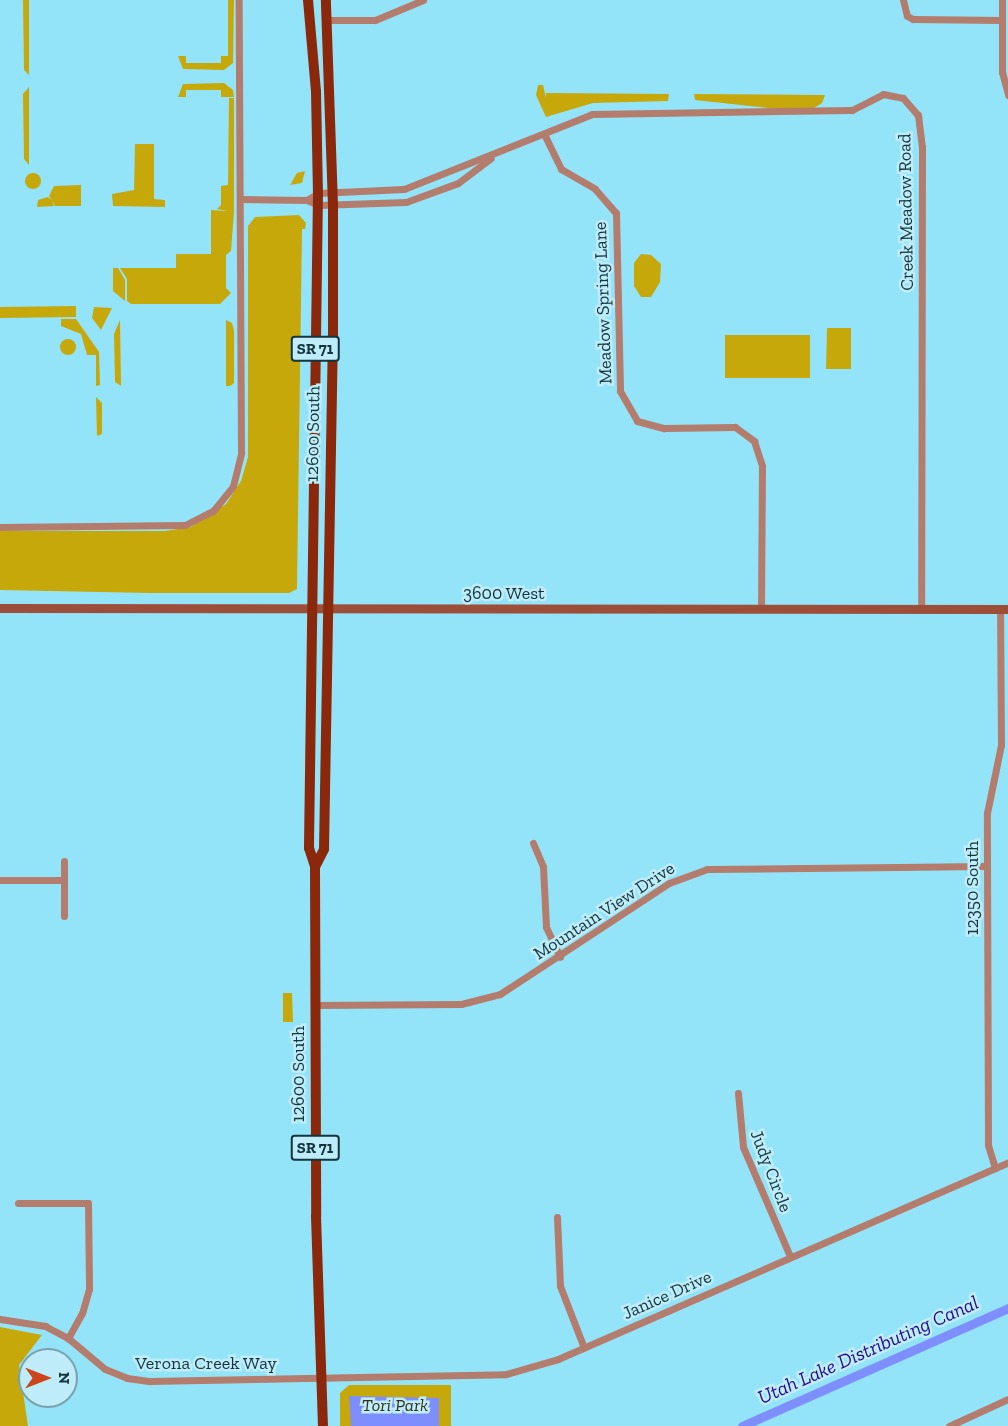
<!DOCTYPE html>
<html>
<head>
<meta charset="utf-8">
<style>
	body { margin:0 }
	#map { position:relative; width:1008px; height:1426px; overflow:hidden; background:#94e4f9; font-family:"Zilla Slab",serif }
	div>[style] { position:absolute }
	.green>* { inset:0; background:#c6a80b }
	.round { border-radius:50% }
	.water>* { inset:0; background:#7f8efd }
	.canal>* { height:9px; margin:-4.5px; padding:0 4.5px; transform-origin:4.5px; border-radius:4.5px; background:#7f8efd }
	.street>* { height:7px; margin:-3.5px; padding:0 3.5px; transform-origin:3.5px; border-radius:3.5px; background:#b47c6d }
	.secondary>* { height:9px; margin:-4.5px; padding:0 4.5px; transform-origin:4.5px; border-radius:4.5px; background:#9d4e39 }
	.primary>* { height:10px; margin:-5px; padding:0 5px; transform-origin:5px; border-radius:5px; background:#8b280b }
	span { translate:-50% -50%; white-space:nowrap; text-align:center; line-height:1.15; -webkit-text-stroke:5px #beecf8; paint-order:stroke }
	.shield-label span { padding:2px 4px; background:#beecf8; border:2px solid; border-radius:4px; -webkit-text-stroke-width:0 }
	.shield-label { font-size:16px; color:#13353d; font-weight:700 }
	.street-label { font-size:18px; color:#13353d }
	.park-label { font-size:18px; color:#363018; font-style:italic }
	.water-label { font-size:20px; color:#250891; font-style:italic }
	.north { position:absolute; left:18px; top:1348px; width:60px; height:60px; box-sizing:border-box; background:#beecf8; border:2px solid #7aa3ad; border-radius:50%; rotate:90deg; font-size:16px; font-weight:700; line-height:24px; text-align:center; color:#13353d }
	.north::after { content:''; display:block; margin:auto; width:21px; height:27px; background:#cd441d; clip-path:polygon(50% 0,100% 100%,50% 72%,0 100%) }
</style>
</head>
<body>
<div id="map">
	<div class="green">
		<i style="clip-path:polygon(23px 0,29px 0,29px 75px,24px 70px)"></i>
		<i style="clip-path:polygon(228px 0,234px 0,233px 63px,224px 70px,183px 69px,178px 56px,186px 56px,186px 63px,221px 63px,221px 56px,228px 56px)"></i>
		<i style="clip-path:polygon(224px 83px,233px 90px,234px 97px,221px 97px,221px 90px,186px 90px,186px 97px,178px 97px,183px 84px)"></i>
		<i style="clip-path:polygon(538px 85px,543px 85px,546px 98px,546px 93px,669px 94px,668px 101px,593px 103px,546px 117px,536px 95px)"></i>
		<i style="clip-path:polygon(29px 87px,29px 165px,24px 159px,23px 94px)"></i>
		<i style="clip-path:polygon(694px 94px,825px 95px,822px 103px,814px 108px,768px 108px,695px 100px)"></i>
		<i style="clip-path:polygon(229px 98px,234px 98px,234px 212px,231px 251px,226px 255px,226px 288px,231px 293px,220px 304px,131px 304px,127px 301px,127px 279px,120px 268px,176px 268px,176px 254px,211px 254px,211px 210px,228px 211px,217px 209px,221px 205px,221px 186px,228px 185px)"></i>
		<i style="clip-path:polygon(135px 144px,154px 144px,154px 199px,165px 200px,165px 207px,113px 206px,112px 194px,134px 190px)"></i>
		<i style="clip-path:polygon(305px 171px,302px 183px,290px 185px,297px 173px)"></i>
		<i class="round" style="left:25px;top:173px;width:16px;height:16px"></i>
		<i style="clip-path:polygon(81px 185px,81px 206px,55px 206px,52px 200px,54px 206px,37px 207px,38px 200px,48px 197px,52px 200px,49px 196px,54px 186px)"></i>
		<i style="clip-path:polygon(299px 215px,306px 223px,305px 229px,302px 229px,297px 589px,289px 593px,149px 593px,0 590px,0 531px,165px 531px,191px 527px,226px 504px,241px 481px,248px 457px,248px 226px,255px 217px)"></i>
		<i style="clip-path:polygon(641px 254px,651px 255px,661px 264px,660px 282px,651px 297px,641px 297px,634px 286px,634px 263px)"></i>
		<i style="clip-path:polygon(113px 268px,118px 268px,125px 280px,125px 301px,113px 291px)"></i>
		<i style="clip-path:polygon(76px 306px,76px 317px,0 318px,0 307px)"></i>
		<i style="clip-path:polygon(94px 307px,112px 308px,101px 330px,92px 318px)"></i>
		<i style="clip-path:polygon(61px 319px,76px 319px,99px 352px,100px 385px,96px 386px,96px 355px,87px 355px,81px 334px,61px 326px)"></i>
		<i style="clip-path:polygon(120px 320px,121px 386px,115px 382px,114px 334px)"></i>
		<i style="clip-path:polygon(226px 320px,232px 323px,234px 331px,234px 383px,230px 386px,226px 386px)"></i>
		<i style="clip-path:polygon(827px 328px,851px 328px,851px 369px,826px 369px)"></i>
		<i style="clip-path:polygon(725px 335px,810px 335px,810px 378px,725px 378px)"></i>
		<i class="round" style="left:60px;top:339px;width:16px;height:16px"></i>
		<i style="clip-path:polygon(96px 397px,102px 403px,102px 434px,97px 436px)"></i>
		<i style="clip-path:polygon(283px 993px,292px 993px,293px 1022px,283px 1022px)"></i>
		<i style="clip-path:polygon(0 1327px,42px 1335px,19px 1365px,28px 1426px,0 1426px)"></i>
		<i style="clip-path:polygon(349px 1385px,451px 1385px,451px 1426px,340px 1426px,340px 1393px)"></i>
	</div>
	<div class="water">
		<i style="clip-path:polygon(349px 1396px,439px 1398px,439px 1426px,351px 1426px)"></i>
	</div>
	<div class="canal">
		<i style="left:742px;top:1426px;width:291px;rotate:-23.9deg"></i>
	</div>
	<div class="street">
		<i style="left:903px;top:0;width:16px;rotate:76deg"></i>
		<i style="left:907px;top:16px;width:7px;rotate:27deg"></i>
		<i style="left:913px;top:19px;width:89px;rotate:0.6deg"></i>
		<i style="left:1002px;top:0;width:72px;rotate:90deg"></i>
		<i style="left:1002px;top:72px;width:24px;rotate:75deg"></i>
		<i style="left:326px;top:20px;width:49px"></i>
		<i style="left:375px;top:20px;width:52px;rotate:-22.6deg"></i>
		<i style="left:545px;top:136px;width:37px;rotate:64deg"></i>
		<i style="left:561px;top:169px;width:39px;rotate:30deg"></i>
		<i style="left:595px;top:189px;width:32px;rotate:49deg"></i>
		<i style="left:616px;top:213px;width:178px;rotate:88.7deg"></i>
		<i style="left:620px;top:391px;width:34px;rotate:60deg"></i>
		<i style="left:637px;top:421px;width:28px;rotate:15deg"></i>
		<i style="left:664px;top:428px;width:71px;rotate:-0.8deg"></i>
		<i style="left:735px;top:427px;width:24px;rotate:36deg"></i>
		<i style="left:754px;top:441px;width:26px;rotate:72deg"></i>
		<i style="left:762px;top:466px;width:143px;rotate:90.4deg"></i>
		<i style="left:240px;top:199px;width:67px;rotate:0.9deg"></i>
		<i style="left:307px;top:200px;width:12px;rotate:24deg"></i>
		<i style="left:318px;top:205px;width:88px;rotate:-2deg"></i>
		<i style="left:406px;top:202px;width:55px;rotate:-20.1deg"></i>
		<i style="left:458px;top:183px;width:41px;rotate:-37.1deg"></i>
		<i style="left:307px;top:200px;width:13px;rotate:-32deg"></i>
		<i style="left:318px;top:193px;width:86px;rotate:-2.7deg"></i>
		<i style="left:404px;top:189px;width:202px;rotate:-21.7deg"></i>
		<i style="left:592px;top:114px;width:260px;rotate:-0.9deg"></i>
		<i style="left:852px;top:110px;width:35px;rotate:-27deg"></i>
		<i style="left:883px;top:94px;width:20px;rotate:11deg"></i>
		<i style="left:903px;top:98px;width:23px;rotate:49deg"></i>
		<i style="left:918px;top:115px;width:32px;rotate:83deg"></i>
		<i style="left:922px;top:147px;width:462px;rotate:90.1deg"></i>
		<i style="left:0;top:527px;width:185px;rotate:-0.6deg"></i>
		<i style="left:185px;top:525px;width:31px;rotate:-27deg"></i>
		<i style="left:213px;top:511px;width:32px;rotate:-51deg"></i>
		<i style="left:233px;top:486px;width:34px;rotate:-76deg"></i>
		<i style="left:241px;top:453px;width:453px;rotate:-90.3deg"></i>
		<i style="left:533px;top:843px;width:26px;rotate:67deg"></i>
		<i style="left:543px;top:867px;width:60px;rotate:87.1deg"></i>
		<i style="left:546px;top:927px;width:33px;rotate:65deg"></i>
		<i style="left:64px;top:861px;width:55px;rotate:90deg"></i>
		<i style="left:0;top:880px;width:64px"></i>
		<i style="left:315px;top:1005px;width:146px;rotate:-0.4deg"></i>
		<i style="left:461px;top:1004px;width:40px;rotate:-14.4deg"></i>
		<i style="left:500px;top:994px;width:202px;rotate:-33.3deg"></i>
		<i style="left:669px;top:883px;width:40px;rotate:-20.2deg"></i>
		<i style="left:707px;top:869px;width:280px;rotate:-0.6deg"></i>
		<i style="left:738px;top:1093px;width:54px;rotate:84.7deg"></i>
		<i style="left:743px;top:1147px;width:119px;rotate:66.7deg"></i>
		<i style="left:995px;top:1168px;width:24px;rotate:-107deg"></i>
		<i style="left:988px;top:1145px;width:332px;rotate:-90.2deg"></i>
		<i style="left:987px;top:813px;width:69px;rotate:-78.4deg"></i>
		<i style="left:1001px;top:745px;width:136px;rotate:-90.4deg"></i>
		<i style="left:18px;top:1203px;width:70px"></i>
		<i style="left:88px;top:1203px;width:86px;rotate:89.3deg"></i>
		<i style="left:89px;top:1289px;width:25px;rotate:106deg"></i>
		<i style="left:82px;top:1313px;width:29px;rotate:119deg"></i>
		<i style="left:557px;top:1217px;width:69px;rotate:87.5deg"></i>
		<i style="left:560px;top:1286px;width:66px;rotate:68.8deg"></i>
		<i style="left:0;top:1319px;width:46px;rotate:8.8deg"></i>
		<i style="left:45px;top:1326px;width:26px;rotate:28deg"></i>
		<i style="left:68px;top:1338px;width:48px;rotate:40deg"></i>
		<i style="left:105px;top:1369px;width:24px;rotate:22deg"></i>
		<i style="left:127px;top:1378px;width:22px;rotate:8deg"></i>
		<i style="left:149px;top:1381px;width:357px;rotate:-1.1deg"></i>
		<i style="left:506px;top:1374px;width:54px;rotate:-16.1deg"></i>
		<i style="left:558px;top:1359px;width:491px;rotate:-23.6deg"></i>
		<i style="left:949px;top:1426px;width:65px;rotate:-24.6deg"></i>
	</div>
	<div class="secondary">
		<i style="left:0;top:608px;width:1008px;rotate:0.06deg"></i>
	</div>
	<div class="primary">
		<i style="left:308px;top:0;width:91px;rotate:85deg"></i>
		<i style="left:316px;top:91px;width:102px;rotate:88.9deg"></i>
		<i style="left:318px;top:193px;width:655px;rotate:90.79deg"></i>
		<i style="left:309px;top:848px;width:20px;rotate:72deg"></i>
		<i style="left:315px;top:867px;width:349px;rotate:89.8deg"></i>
		<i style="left:316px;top:1216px;width:210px;rotate:88.1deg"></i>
		<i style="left:315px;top:867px;width:20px;rotate:-63deg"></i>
		<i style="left:324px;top:849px;width:515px;rotate:-89deg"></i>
		<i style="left:333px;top:334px;width:129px;rotate:-90deg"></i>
		<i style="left:333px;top:205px;width:205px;rotate:-92deg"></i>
	</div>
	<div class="shield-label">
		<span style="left:315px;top:349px">SR 71</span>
		<span style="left:315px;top:1148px">SR 71</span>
	</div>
	<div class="street-label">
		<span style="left:906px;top:212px;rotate:-91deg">Creek Meadow Road</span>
		<span style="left:603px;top:303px;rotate:-92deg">Meadow Spring Lane</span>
		<span style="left:313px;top:434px;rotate:-89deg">12600 South</span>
		<span style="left:504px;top:593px">3600 West</span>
		<span style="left:972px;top:888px;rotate:-90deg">12350 South</span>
		<span style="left:604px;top:911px;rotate:-33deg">Mountain View Drive</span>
		<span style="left:298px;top:1074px;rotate:-90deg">12600 South</span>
		<span style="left:771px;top:1171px;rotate:69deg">Judy Circle</span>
		<span style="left:667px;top:1295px;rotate:-24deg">Janice Drive</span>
		<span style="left:206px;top:1363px">Verona Creek Way</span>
	</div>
	<div class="park-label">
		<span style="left:395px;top:1405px">Tori Park</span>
	</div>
	<div class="water-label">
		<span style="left:868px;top:1350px;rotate:-24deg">Utah Lake Distributing Canal</span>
	</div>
	<div class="north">N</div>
</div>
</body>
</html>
